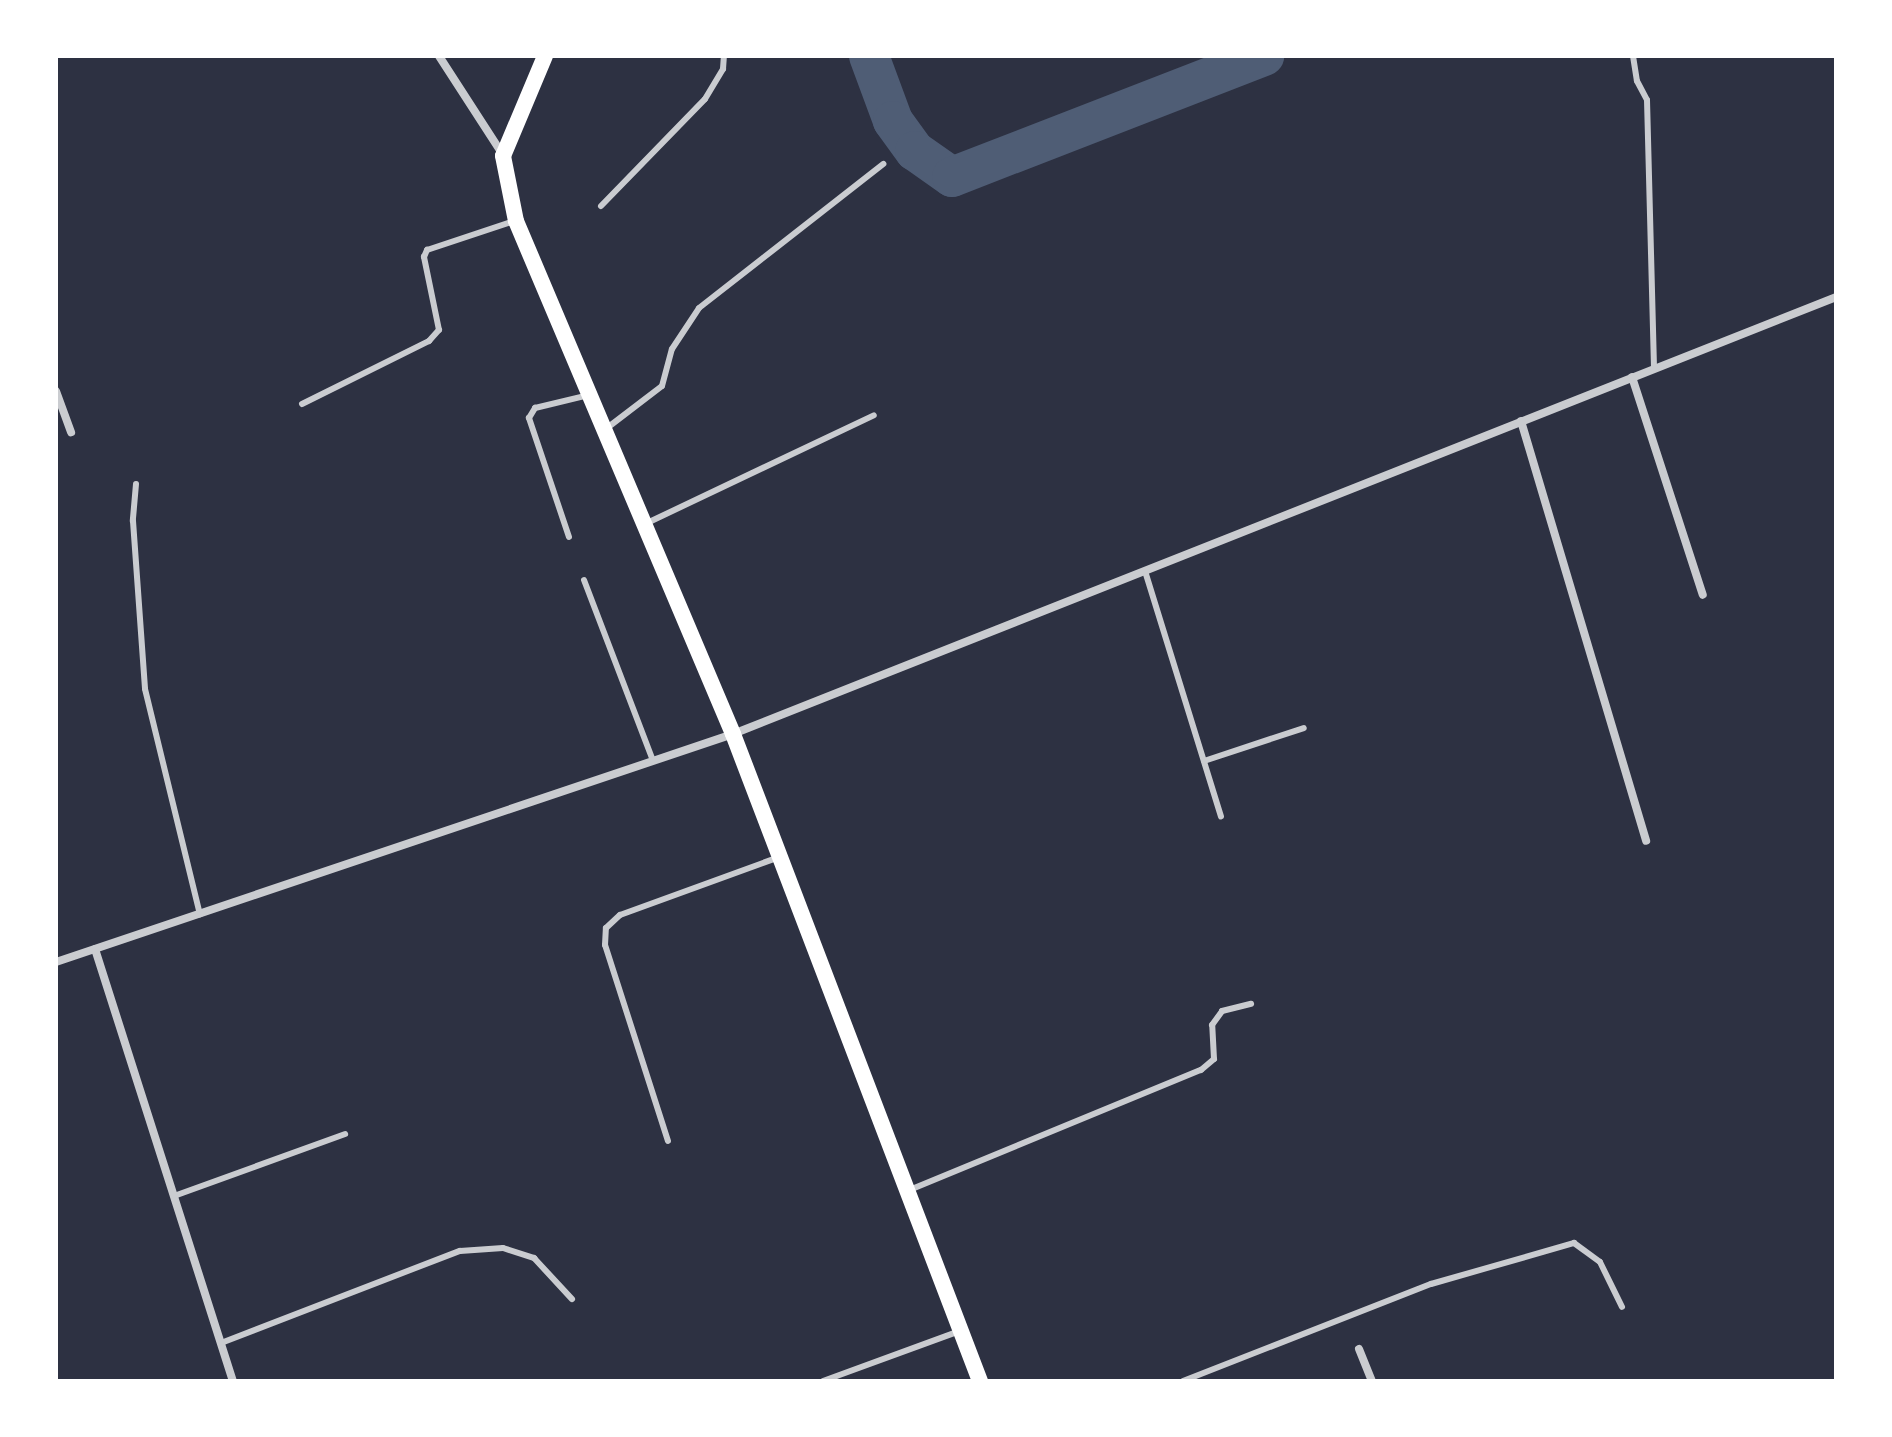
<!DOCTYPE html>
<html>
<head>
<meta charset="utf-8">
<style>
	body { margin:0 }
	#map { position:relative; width:1892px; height:1437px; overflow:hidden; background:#2d3142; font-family:"Fira Sans Condensed",sans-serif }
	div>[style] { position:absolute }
	.canal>* { height:40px; margin:-20px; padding:0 20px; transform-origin:20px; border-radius:20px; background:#4f5d75 }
	.service>* { height:6px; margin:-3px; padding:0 3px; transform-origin:3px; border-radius:3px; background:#caccd0 }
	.minor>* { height:8px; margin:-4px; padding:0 4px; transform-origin:4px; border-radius:4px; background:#caccd0 }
	.secondary>* { height:16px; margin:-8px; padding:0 8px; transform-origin:8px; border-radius:8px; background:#fff }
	span { translate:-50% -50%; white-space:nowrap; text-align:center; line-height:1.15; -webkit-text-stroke:6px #fff; paint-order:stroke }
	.frame { position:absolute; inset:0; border:58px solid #fff; pointer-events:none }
</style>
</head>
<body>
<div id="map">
	<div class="canal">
		<i style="left:869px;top:56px;width:69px;rotate:69.7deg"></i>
		<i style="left:893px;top:121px;width:37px;rotate:54deg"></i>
		<i style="left:915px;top:151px;width:45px;rotate:35.1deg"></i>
		<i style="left:952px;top:177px;width:335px;rotate:-21.2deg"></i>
	</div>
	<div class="service">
		<i style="left:1633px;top:56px;width:25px;rotate:81deg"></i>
		<i style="left:1637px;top:81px;width:21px;rotate:62deg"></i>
		<i style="left:1647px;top:100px;width:269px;rotate:88.5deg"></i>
		<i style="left:601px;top:206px;width:149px;rotate:-45.8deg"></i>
		<i style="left:705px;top:99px;width:35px;rotate:-59deg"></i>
		<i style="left:723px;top:69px;width:13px;rotate:-86deg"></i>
		<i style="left:302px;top:404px;width:142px;rotate:-26.4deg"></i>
		<i style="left:429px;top:341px;width:15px;rotate:-48deg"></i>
		<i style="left:439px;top:330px;width:75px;rotate:-101.6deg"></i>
		<i style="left:424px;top:257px;width:8px;rotate:-67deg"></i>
		<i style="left:427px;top:250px;width:92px;rotate:-18.4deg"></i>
		<i style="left:607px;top:428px;width:69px;rotate:-37.4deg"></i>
		<i style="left:662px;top:386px;width:38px;rotate:-75deg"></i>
		<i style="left:672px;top:349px;width:49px;rotate:-56.6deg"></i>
		<i style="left:699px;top:308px;width:234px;rotate:-38deg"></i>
		<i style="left:136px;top:484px;width:37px;rotate:95deg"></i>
		<i style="left:133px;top:521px;width:168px;rotate:85.9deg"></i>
		<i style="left:145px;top:689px;width:232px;rotate:76.3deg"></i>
		<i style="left:647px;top:523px;width:251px;rotate:-25.4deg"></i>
		<i style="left:569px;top:537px;width:126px;rotate:-108.6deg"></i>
		<i style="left:529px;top:418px;width:12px;rotate:-59deg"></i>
		<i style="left:535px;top:408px;width:56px;rotate:-13.5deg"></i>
		<i style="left:1145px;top:571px;width:257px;rotate:72.8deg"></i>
		<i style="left:584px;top:580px;width:194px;rotate:69.1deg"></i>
		<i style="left:1204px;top:761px;width:105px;rotate:-18.3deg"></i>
		<i style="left:668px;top:1141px;width:206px;rotate:-107.8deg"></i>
		<i style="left:605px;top:945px;width:17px;rotate:-87deg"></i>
		<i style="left:606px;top:928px;width:19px;rotate:-43deg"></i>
		<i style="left:620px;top:915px;width:167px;rotate:-20deg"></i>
		<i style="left:907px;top:1191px;width:318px;rotate:-22.4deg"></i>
		<i style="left:1201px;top:1070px;width:17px;rotate:-40deg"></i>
		<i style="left:1214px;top:1059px;width:34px;rotate:-93deg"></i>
		<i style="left:1212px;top:1025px;width:17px;rotate:-54deg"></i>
		<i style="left:1222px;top:1011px;width:30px;rotate:-14deg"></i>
		<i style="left:174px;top:1196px;width:182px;rotate:-19.9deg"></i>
		<i style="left:221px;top:1343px;width:256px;rotate:-21.1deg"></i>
		<i style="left:460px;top:1251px;width:43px;rotate:-4deg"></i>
		<i style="left:503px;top:1248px;width:33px;rotate:18deg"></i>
		<i style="left:534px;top:1258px;width:56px;rotate:47.2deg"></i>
		<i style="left:823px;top:1381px;width:146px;rotate:-20.1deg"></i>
		<i style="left:1183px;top:1381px;width:266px;rotate:-21.4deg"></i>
		<i style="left:1431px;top:1284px;width:149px;rotate:-16deg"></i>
		<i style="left:1574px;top:1243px;width:32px;rotate:36deg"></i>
		<i style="left:1600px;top:1262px;width:50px;rotate:63.9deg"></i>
	</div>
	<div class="minor">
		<i style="left:439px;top:56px;width:118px;rotate:57.1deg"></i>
		<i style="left:1632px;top:377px;width:229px;rotate:72deg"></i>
		<i style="left:56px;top:391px;width:44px;rotate:69.9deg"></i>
		<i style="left:1521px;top:421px;width:438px;rotate:73.4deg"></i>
		<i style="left:95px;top:949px;width:454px;rotate:72.3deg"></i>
		<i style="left:56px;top:962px;width:714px;rotate:-18.61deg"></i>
		<i style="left:733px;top:734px;width:1186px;rotate:-21.61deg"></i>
		<i style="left:1359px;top:1349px;width:35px;rotate:68deg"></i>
	</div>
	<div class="secondary">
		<i style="left:545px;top:56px;width:108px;rotate:112.8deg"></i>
		<i style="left:503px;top:156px;width:66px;rotate:78.7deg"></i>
		<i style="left:516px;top:221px;width:557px;rotate:67.07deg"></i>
		<i style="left:733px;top:734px;width:693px;rotate:69.11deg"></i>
	</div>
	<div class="frame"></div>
</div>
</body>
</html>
